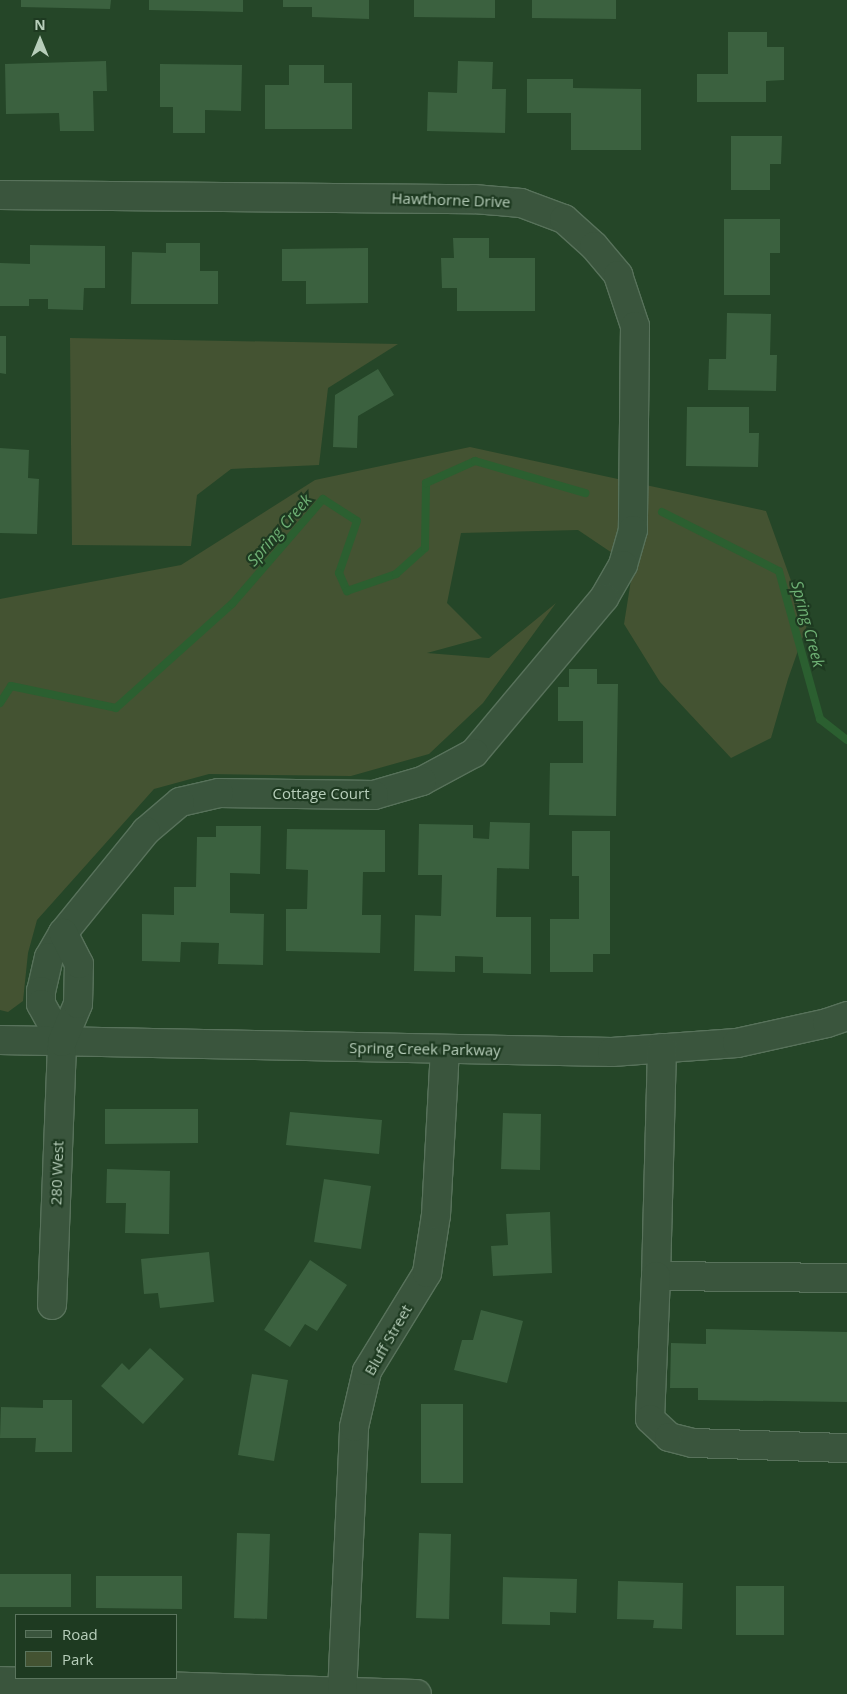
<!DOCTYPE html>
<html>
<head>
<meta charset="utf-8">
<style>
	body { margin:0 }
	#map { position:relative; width:847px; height:1694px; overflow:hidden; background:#254628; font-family:"Open Sans",sans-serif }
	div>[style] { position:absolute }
	.green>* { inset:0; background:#445332 }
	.stream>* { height:8px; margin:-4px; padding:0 4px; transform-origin:4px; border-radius:4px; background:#2b5f30 }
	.building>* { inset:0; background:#3b613f }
	.roads { filter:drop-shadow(1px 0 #58725b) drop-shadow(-1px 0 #58725b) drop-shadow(0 1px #58725b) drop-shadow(0 -1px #58725b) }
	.minor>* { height:28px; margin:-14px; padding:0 14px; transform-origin:14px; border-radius:14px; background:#3a553d }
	span { translate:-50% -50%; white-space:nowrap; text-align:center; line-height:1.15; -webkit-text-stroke:4.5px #1e3a21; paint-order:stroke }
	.street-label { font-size:15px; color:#b7ceba }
	.water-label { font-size:16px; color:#6eb074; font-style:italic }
	.legend { position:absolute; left:15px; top:1614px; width:162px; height:65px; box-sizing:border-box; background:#1e3a21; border:1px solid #5b755e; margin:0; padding:6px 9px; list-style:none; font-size:15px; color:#b7ceba }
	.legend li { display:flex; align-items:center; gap:10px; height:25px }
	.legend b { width:25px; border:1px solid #5b755e }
	.north { position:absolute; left:15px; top:15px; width:50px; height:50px; -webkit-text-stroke:4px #1e3a21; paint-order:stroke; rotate:0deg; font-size:14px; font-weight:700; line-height:20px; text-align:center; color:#b7ceba }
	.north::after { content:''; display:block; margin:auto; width:18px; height:22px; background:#b7ceba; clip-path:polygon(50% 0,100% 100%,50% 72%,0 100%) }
</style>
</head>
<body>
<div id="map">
	<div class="green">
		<i style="clip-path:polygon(70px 338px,398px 344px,328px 388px,319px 465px,231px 469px,197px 495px,191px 546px,72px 545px)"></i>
		<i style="clip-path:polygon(470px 447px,766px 511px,807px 625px,788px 679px,771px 738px,731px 758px,660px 682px,624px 624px,633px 567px,578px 530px,461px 533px,447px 603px,482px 638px,427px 653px,489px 658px,556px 603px,483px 703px,429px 754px,351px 776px,209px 774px,154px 789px,37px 920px,28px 953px,23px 1001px,8px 1012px,0 1010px,0 599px,181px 565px,315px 480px)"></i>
	</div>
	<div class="stream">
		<i style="left:662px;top:512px;width:131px;rotate:26.8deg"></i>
		<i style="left:779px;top:571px;width:154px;rotate:74.5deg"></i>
		<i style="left:820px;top:719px;width:34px;rotate:38deg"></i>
		<i style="left:0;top:703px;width:20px;rotate:-57deg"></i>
		<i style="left:11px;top:686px;width:107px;rotate:11.8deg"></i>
		<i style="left:116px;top:708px;width:156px;rotate:-41.9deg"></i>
		<i style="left:232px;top:604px;width:139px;rotate:-49.1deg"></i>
		<i style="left:323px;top:499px;width:40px;rotate:32.9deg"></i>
		<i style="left:357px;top:521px;width:55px;rotate:109.1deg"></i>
		<i style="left:339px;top:573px;width:20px;rotate:66deg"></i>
		<i style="left:347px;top:591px;width:52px;rotate:-19.1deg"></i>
		<i style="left:396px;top:574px;width:39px;rotate:-42deg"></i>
		<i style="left:425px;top:548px;width:65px;rotate:-89.1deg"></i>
		<i style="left:426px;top:483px;width:54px;rotate:-24.2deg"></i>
		<i style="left:475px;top:461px;width:115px;rotate:16.2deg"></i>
	</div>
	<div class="building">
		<i style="clip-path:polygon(21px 0,111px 0,110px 9px,21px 7px)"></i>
		<i style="clip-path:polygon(149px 0,243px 0,243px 12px,149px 10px)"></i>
		<i style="clip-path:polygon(283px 0,369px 0,369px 19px,312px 17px,312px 7px,283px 7px)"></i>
		<i style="clip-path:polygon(414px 0,495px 0,495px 18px,414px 17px)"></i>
		<i style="clip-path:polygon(532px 0,616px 0,616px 19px,532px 18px)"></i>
		<i style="clip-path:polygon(728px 32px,767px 32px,767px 47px,784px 47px,784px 80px,766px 81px,766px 102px,697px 102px,697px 74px,728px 74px)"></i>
		<i style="clip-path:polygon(106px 61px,107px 91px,93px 91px,94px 131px,60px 131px,59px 113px,6px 114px,5px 64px)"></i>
		<i style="clip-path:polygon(458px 61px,493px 62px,492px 89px,506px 89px,505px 133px,427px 131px,428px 92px,457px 93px)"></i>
		<i style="clip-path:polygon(160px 64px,242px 65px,241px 111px,205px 110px,205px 133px,173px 133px,173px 107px,160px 107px)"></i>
		<i style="clip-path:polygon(289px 65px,324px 65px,324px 83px,352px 83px,352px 129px,265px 129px,265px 85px,289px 85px)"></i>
		<i style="clip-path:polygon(527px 79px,573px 79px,573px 88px,641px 89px,641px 150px,571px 150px,571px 113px,527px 113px)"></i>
		<i style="clip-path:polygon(731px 136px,782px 136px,781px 164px,770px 164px,770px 190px,731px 190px)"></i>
		<i style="clip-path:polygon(724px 219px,780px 219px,780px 253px,770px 253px,770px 295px,724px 295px)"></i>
		<i style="clip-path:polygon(453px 238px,489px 238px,489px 258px,535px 258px,535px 311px,457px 311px,457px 288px,442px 288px,441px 258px,454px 258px)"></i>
		<i style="clip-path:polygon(166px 243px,200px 243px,200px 271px,218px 271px,218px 304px,131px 304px,132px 252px,166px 253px)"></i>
		<i style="clip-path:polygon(30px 245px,105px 246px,105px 288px,84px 288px,83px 310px,48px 309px,48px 299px,29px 299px,29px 306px,0 306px,0 263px,30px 264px)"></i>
		<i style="clip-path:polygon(368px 248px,368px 303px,306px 304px,306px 281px,282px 281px,282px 249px)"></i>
		<i style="clip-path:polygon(727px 313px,771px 314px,770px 355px,777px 355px,776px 391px,708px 390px,709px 359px,726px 359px)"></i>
		<i style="clip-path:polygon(0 336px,6px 336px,6px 374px,0 373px)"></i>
		<i style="clip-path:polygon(378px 369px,394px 395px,358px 416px,357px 448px,333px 447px,335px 395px)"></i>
		<i style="clip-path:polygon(687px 407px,749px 407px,749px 433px,759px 433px,758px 467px,686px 466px)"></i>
		<i style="clip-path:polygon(0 448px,29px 450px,28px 478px,39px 479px,37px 534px,0 533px)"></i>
		<i style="clip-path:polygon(569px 669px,597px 669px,597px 684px,618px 684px,616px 816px,549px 815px,550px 763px,583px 763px,583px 721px,558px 721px,558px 687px,569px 687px)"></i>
		<i style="clip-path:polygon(490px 822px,530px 823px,529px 869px,497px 868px,496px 917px,531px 917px,531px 974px,483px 973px,483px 957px,455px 956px,455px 972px,414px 971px,415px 915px,441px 916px,442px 875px,418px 875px,419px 824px,473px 825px,473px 838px,489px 839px)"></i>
		<i style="clip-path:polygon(216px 826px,261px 826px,260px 874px,230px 873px,230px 913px,264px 914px,263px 965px,218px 964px,219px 943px,181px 942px,180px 962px,142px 961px,142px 914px,174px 915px,174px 887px,196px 887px,197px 837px,216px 837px)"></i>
		<i style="clip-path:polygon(287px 829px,385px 830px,385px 872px,363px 872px,362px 915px,381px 915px,380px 953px,286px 951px,286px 909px,307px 909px,308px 870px,286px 869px)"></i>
		<i style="clip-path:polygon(572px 831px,610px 831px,610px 954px,593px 954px,593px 972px,550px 972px,550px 919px,579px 919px,579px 876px,572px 876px)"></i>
		<i style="clip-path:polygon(105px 1109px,198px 1109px,198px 1143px,105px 1144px)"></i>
		<i style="clip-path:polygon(290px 1112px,382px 1120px,379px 1154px,286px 1145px)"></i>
		<i style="clip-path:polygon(503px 1113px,541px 1114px,540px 1170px,501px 1169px)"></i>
		<i style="clip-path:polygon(107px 1169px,170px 1171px,169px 1234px,125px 1233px,126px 1203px,106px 1203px)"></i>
		<i style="clip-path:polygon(324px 1179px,371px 1186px,361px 1249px,314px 1242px)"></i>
		<i style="clip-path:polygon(550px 1212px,552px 1273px,493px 1276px,491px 1246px,508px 1245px,506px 1214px)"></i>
		<i style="clip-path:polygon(209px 1252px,214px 1302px,160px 1308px,158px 1293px,144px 1294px,141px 1259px)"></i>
		<i style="clip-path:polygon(310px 1260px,347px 1285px,317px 1331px,305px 1324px,290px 1347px,264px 1330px)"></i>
		<i style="clip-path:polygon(481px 1310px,523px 1321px,507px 1383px,454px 1370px,462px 1340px,473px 1340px)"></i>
		<i style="clip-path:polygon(706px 1329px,847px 1332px,847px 1402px,698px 1400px,698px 1388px,670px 1388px,671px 1343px,706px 1344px)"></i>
		<i style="clip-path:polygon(150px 1348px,184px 1379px,143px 1424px,101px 1386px,122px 1363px,129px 1370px)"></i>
		<i style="clip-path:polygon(252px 1374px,288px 1380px,274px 1461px,238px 1455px)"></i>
		<i style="clip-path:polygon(43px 1400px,72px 1400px,72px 1452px,35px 1452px,36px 1438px,0 1438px,1px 1407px,43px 1408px)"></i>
		<i style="clip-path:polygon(421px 1404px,463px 1404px,463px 1483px,421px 1483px)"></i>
		<i style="clip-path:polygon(237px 1533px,270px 1534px,267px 1619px,234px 1618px)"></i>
		<i style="clip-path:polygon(419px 1533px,451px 1534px,449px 1619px,416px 1618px)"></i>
		<i style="clip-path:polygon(0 1574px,71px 1574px,71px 1607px,0 1607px)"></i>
		<i style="clip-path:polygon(96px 1576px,182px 1576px,182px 1609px,96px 1608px)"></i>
		<i style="clip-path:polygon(503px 1577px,577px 1579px,576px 1613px,550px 1612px,550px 1625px,502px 1624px)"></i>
		<i style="clip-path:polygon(618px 1581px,683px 1583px,682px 1629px,653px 1628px,654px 1620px,617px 1619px)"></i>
		<i style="clip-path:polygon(736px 1586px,784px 1586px,784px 1635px,736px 1635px)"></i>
	</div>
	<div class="roads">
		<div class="minor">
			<i style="left:0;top:195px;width:474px;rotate:0.5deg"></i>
			<i style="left:474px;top:199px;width:47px;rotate:4.9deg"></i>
			<i style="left:521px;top:203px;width:46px;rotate:20.4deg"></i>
			<i style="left:564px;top:219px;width:40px;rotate:42deg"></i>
			<i style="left:594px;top:246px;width:38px;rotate:50deg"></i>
			<i style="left:618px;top:275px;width:54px;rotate:71.6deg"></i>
			<i style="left:635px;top:326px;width:204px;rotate:90.6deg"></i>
			<i style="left:633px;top:530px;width:36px;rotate:106deg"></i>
			<i style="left:623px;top:565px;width:38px;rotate:120deg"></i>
			<i style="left:604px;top:598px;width:202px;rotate:130deg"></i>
			<i style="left:474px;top:753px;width:59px;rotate:151.7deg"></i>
			<i style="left:422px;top:781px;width:50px;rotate:163.7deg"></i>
			<i style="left:374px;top:795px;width:155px;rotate:-179.3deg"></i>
			<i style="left:219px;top:793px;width:40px;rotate:167deg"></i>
			<i style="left:180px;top:802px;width:45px;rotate:139.5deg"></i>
			<i style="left:146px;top:831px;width:132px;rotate:129.1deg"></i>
			<i style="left:63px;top:933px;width:28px;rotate:120deg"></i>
			<i style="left:49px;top:957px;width:35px;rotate:103deg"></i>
			<i style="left:41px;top:991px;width:13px;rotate:90deg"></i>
			<i style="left:41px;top:1004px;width:43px;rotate:61.1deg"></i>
			<i style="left:0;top:1040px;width:612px;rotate:1.12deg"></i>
			<i style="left:612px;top:1052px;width:125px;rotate:-4.1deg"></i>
			<i style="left:737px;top:1043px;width:92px;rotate:-12.5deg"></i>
			<i style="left:827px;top:1023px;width:21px;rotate:-19deg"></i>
			<i style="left:662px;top:1048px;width:228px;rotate:91.5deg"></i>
			<i style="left:656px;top:1276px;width:191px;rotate:0.6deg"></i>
			<i style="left:656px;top:1276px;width:143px;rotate:92.4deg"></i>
			<i style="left:650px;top:1419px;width:26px;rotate:43deg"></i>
			<i style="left:669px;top:1437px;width:25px;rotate:14deg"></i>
			<i style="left:693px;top:1443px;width:154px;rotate:1.9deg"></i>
			<i style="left:52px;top:1305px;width:263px;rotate:-87.8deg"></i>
			<i style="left:62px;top:1042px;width:41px;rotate:-67.2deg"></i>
			<i style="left:78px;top:1004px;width:40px;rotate:-88.6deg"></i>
			<i style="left:79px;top:964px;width:35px;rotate:-117deg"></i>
			<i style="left:0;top:1681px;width:417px;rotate:1.8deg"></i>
			<i style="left:342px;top:1694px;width:267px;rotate:-87.4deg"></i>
			<i style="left:354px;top:1427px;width:57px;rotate:-76.9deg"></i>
			<i style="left:367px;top:1371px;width:115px;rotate:-58.5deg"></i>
			<i style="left:427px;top:1273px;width:59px;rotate:-81.2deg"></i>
			<i style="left:436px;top:1215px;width:166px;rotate:-86.9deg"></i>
		</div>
	</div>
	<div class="street-label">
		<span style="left:451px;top:200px;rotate:2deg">Hawthorne Drive</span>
		<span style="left:321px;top:794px">Cottage Court</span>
		<span style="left:425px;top:1049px;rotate:1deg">Spring Creek Parkway</span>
		<span style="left:57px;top:1173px;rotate:-88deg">280 West</span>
		<span style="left:388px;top:1340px;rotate:-60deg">Bluff Street</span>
	</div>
	<div class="water-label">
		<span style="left:279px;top:530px;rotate:-49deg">Spring Creek</span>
		<span style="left:808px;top:624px;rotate:75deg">Spring Creek</span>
	</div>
	<ul class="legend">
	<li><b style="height:6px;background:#3a553d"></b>Road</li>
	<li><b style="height:14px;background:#445332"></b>Park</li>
	</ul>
	<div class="north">N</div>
</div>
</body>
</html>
